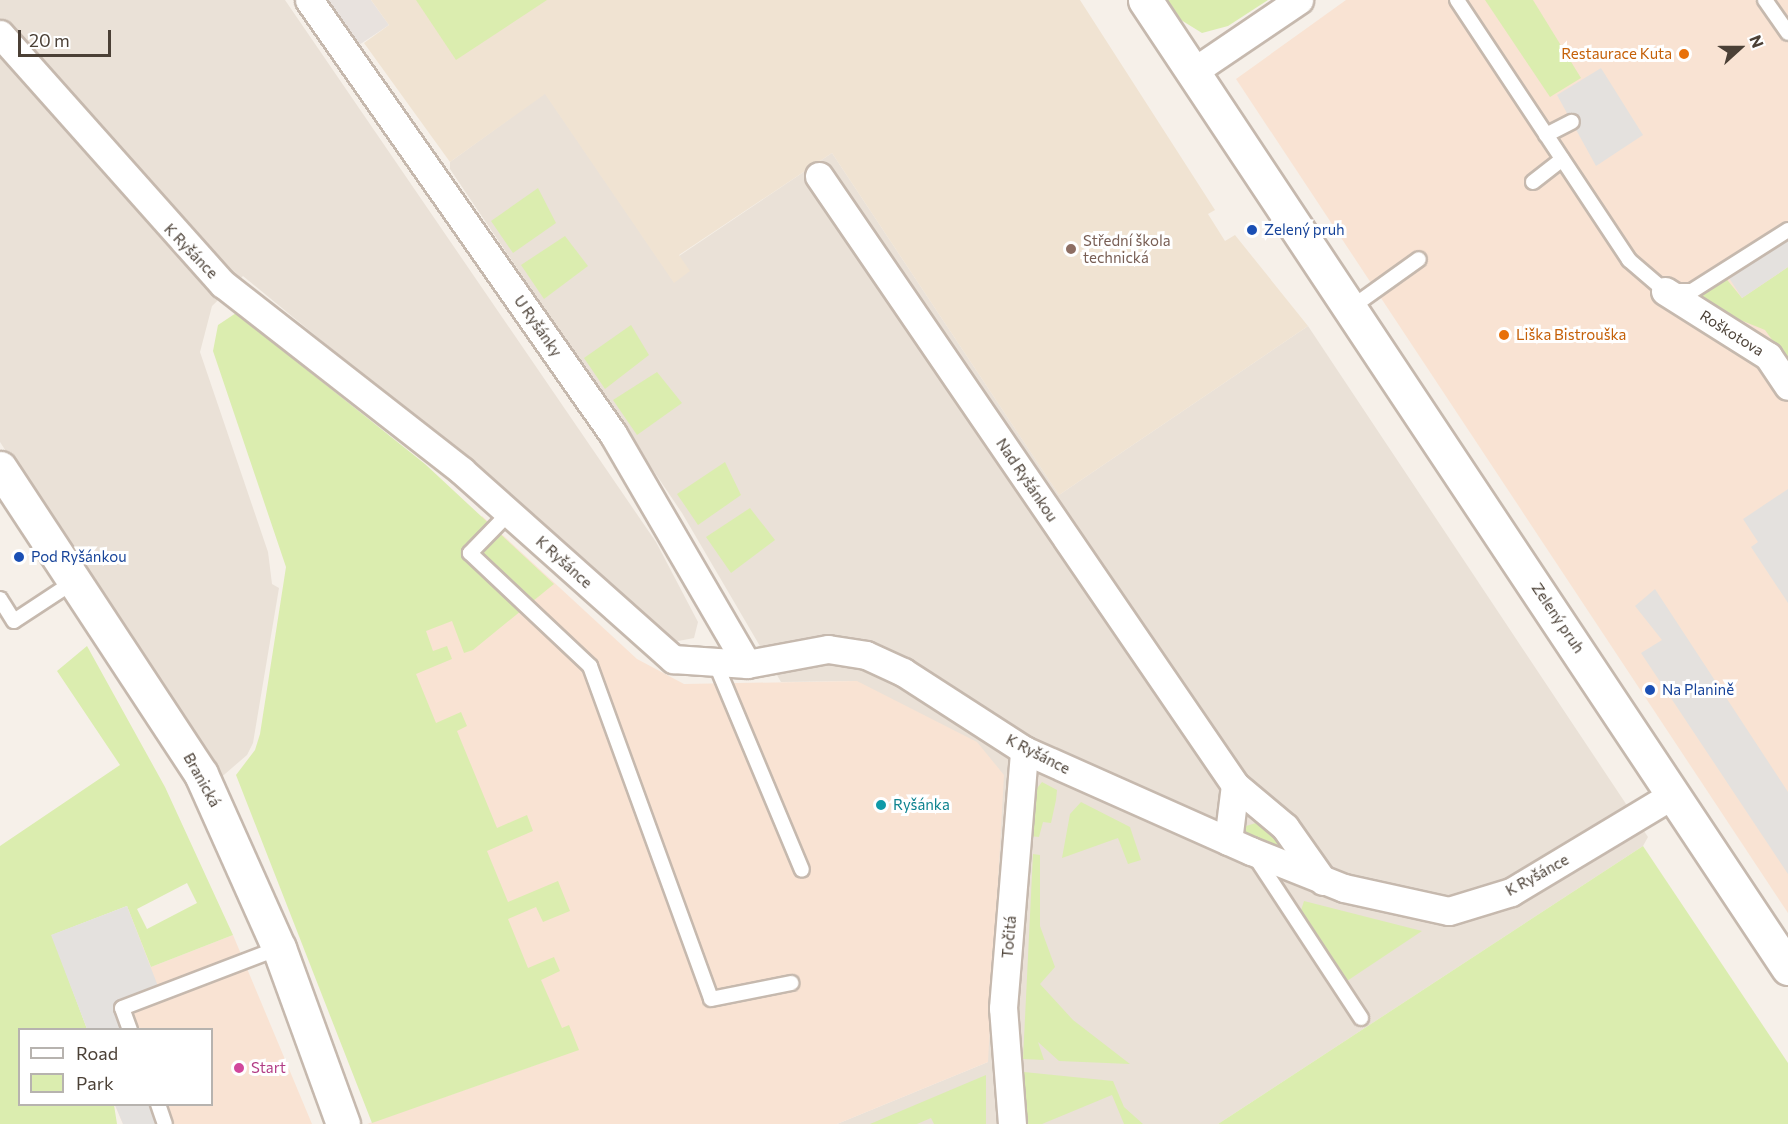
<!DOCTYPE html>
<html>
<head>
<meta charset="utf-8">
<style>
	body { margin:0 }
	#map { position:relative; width:1788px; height:1124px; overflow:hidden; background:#f6f0e9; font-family:Commissioner,sans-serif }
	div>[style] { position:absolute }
	.residential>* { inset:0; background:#eae1d7 }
	.commercial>* { inset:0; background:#f9e3d3 }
	.industrial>* { inset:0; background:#e8e2de }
	.education>* { inset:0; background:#f0e3d2 }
	.green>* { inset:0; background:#dbedaf }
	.parking>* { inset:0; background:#e4e1de }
	.roads { filter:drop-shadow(2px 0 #c6b9ae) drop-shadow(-2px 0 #c6b9ae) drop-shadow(0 2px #c6b9ae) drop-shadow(0 -2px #c6b9ae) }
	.service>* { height:14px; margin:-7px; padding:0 7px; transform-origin:7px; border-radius:7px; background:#fff }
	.minor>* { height:27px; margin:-13.5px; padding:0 13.5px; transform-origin:13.5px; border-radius:13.5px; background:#fff }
	.tertiary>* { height:33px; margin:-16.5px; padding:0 16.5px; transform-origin:16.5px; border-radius:16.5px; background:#fff }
	.dots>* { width:16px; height:16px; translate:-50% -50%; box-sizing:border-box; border:3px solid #fff; border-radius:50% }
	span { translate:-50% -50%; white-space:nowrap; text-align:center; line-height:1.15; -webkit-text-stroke:6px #fff; paint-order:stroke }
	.food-label { font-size:15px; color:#c56008 }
	.right { translate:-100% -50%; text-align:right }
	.left { translate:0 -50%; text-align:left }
	.transit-label { font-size:15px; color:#164399 }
	.education-label { font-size:15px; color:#785e54 }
	.street-label { font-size:15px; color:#4b4036 }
	.culture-label { font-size:15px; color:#0d838f }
	.hotel-label { font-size:15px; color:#b23c85 }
	.legend { position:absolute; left:18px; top:1028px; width:195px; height:78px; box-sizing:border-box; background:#fff; border:2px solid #b7b3af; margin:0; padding:8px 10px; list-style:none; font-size:18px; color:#4b4036 }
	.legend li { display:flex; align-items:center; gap:12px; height:30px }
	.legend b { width:30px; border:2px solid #b7b3af }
	.north { position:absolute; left:1710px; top:18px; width:60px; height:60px; -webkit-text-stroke:4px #fff; paint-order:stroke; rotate:69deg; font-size:16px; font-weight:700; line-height:24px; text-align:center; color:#4b4036 }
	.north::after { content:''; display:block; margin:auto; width:21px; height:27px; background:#4b4036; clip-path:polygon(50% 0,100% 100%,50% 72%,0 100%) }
	.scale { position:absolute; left:18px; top:30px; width:93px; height:27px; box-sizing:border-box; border:3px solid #4b4036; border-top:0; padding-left:8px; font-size:18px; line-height:21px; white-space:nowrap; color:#4b4036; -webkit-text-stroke:4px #fff; paint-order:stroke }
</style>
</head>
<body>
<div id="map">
	<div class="residential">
		<i style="clip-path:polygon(0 0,285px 0,656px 542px,698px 622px,694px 638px,668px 643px,508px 494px,243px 276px,212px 306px,200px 352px,268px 552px,272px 584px,279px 588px,253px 743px,247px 755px,218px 780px,0 442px)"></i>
		<i style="clip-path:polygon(545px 93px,674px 282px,679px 256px,832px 153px,1059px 495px,1308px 326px,1648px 837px,1643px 846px,1218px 1124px,837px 1124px,988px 1062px,857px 681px,781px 682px,682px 513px,450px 169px,450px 162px)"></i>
	</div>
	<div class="commercial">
		<i style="clip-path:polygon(1346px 0,1788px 0,1788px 913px,1236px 79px)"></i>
		<i style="clip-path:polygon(482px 516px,637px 659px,684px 684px,857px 681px,977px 742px,1004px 775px,988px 1062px,837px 1124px,367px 1124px,544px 1062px,390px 617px)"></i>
		<i style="clip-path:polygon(127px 906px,151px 967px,233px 935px,312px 1124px,123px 1124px,115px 1105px,212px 1104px,212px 1030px,87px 1029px)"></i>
	</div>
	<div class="industrial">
		<i style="clip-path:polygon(328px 0,371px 0,389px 25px,359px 45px)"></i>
	</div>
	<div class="education">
		<i style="clip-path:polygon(371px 0,1080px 0,1215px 210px,1208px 214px,1225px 241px,1235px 235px,1308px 326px,1059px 495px,832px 153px,679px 255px,690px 271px,674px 283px,545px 94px,450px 162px,364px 43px,389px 25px)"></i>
	</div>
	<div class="green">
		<i style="clip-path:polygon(416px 0,547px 0,456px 60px)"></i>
		<i style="clip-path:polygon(1167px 0,1268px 0,1228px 26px,1202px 33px,1181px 20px)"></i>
		<i style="clip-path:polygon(1485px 0,1533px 0,1581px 78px,1550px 97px)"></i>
		<i style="clip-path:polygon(538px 188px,556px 223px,513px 253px,491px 221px)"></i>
		<i style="clip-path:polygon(565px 236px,588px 266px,544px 299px,521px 265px)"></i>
		<i style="clip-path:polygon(1788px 267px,1788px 362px,1765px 330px,1683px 297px,1724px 276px,1742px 298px)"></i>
		<i style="clip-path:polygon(236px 313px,425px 464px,554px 584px,473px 650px,464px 653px,452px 621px,426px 631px,433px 651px,447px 646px,452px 659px,416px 674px,436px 723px,461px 712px,467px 726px,457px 731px,497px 828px,527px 815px,533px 831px,487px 851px,508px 902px,558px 881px,570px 911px,543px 922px,536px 907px,508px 919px,528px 968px,554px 957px,560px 971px,541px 980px,562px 1028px,569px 1025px,579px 1050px,372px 1123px,236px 775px,255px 750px,260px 734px,286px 567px,213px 351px,218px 325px)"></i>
		<i style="clip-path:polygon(631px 325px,649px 355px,605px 389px,584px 358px)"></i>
		<i style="clip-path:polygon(657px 372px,682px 403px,637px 435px,613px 400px)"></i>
		<i style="clip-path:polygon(725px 462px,741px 495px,698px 525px,677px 494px)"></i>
		<i style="clip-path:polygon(750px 508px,775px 540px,731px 573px,706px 537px)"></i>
		<i style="clip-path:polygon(evenodd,87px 646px,165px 787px,233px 935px,151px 967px,127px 906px,52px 935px,87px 1029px,20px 1030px,20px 1104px,114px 1105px,117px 1124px,0 1124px,0 846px,120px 765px,57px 671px,87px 646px,187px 883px,197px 903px,147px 929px,137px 909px,187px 883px)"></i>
		<i style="clip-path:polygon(1042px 782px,1057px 790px,1056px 800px,1051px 823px,1043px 822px,1039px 837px,1030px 836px,1034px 792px)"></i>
		<i style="clip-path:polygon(1081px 802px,1130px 827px,1141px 860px,1128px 864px,1118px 838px,1062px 858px,1070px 814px)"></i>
		<i style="clip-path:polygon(1259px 822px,1272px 825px,1293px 861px,1240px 840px,1243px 827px)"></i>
		<i style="clip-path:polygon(1643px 846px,1788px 1063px,1788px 1124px,1218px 1124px)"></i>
		<i style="clip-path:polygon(1033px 854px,1040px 855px,1040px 926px,1055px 967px,1040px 984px,1073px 1020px,1130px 1064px,1059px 1061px,1038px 1042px,1044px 1060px,1023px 1059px)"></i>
		<i style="clip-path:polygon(1304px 901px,1422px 931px,1347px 981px,1339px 968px,1330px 970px,1297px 923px)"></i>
		<i style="clip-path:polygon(1024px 1072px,1113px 1081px,1124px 1107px,1143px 1124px,1124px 1124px,1112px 1095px,1042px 1124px,1025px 1124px)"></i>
		<i style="clip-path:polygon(986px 1075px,986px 1124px,934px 1124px,931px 1118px,917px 1124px,870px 1124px)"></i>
	</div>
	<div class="parking">
		<i style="clip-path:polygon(1601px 68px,1643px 135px,1596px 166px,1557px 95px)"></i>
		<i style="clip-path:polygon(1788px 240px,1788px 267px,1742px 298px,1729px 278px)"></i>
		<i style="clip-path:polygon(1788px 489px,1788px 603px,1751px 547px,1758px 542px,1743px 519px)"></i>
		<i style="clip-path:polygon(1655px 589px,1788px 792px,1788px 874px,1641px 653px,1662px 640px,1635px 606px)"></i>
		<i style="clip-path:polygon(127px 906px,161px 994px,122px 1008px,130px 1029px,87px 1029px,51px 935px)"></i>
		<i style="clip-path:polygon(115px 1105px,158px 1105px,165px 1124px,123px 1124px)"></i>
	</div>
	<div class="roads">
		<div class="service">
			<i style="left:1457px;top:0;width:312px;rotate:56.5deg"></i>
			<i style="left:1629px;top:260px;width:48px;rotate:40.7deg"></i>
			<i style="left:1665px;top:291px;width:27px"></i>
			<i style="left:1692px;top:291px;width:114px;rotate:-32.4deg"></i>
			<i style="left:1765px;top:0;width:40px;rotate:55.1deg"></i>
			<i style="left:1546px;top:135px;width:29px;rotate:-27deg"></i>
			<i style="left:1533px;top:182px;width:37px;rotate:-38deg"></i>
			<i style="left:1352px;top:307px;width:82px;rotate:-35.6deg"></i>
			<i style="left:509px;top:513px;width:56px;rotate:134.3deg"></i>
			<i style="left:470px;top:553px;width:165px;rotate:43.3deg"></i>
			<i style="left:590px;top:666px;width:354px;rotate:70deg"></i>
			<i style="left:711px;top:999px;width:82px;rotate:-11.3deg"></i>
			<i style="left:0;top:599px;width:26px;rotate:58deg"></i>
			<i style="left:14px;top:621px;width:73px;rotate:-33.3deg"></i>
			<i style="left:715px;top:662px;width:225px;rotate:67.3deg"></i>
			<i style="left:1254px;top:855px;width:195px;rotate:56.7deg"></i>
			<i style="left:130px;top:1030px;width:23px;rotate:-110deg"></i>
			<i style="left:122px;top:1008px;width:168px;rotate:-20.9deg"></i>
			<i style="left:158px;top:1104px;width:21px;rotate:71deg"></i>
		</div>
		<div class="minor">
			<i style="left:309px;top:0;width:530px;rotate:54.99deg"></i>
			<i style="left:613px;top:434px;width:266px;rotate:59.8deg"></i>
			<i style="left:0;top:34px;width:335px;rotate:48.3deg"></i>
			<i style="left:223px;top:284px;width:303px;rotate:38deg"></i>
			<i style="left:462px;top:471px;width:283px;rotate:41.7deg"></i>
			<i style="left:673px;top:659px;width:74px;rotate:3.9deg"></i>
			<i style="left:747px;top:664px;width:82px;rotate:-10.5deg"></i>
			<i style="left:828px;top:649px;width:38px;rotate:9deg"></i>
			<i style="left:866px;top:655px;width:41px;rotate:24.7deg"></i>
			<i style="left:903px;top:672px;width:144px;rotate:32.8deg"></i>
			<i style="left:1024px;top:750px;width:248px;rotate:24deg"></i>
			<i style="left:1251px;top:851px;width:100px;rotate:21.7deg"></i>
			<i style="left:1344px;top:888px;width:107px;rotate:12.4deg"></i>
			<i style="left:1449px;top:911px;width:65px;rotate:-17deg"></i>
			<i style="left:1511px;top:892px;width:190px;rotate:-31deg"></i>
			<i style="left:1194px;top:71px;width:127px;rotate:-34.1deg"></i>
			<i style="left:819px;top:176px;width:738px;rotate:55.66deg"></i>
			<i style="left:1235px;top:785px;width:65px;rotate:40deg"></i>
			<i style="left:1285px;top:827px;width:66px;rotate:54.9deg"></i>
			<i style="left:1665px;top:291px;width:122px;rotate:32.3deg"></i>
			<i style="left:1768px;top:356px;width:36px;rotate:56deg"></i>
			<i style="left:1228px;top:841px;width:56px;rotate:-82.9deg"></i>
			<i style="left:1012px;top:1124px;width:116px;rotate:-94.4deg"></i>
			<i style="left:1003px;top:1008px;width:259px;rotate:-85.3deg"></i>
		</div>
		<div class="tertiary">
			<i style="left:1145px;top:0;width:1162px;rotate:56.41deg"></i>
			<i style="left:0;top:468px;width:366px;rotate:56.7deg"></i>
			<i style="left:201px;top:774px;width:191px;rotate:65.9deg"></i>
			<i style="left:279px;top:948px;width:187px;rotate:70deg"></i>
		</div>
	</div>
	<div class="dots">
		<i style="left:1684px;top:54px;background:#e8710a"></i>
		<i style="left:1252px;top:230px;background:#1a4fb4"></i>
		<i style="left:1071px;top:249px;background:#8d6e63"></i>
		<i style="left:1504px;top:335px;background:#e8710a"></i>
		<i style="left:19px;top:557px;background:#1a4fb4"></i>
		<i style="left:1650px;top:690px;background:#1a4fb4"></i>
		<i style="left:881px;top:805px;background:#0f9aa8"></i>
		<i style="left:239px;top:1068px;background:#d1479c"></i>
	</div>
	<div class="food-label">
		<span class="right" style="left:1672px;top:54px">Restaurace Kuta</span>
		<span class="left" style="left:1516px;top:335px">Liška Bistrouška</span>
	</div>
	<div class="transit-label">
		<span class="left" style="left:1264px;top:230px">Zelený pruh</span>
		<span class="left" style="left:31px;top:557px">Pod Ryšánkou</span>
		<span class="left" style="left:1662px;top:690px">Na Planině</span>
	</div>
	<div class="education-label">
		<span class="left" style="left:1083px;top:249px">Střední škola<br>technická</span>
	</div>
	<div class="street-label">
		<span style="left:191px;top:251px;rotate:46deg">K Ryšánce</span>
		<span style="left:538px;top:326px;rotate:55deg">U Ryšánky</span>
		<span style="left:1732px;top:333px;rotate:32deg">Roškotova</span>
		<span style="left:1027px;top:480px;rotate:56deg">Nad Ryšánkou</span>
		<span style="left:564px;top:562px;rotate:42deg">K Ryšánce</span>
		<span style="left:1558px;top:618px;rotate:56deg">Zelený pruh</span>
		<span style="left:1038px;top:754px;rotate:27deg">K Ryšánce</span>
		<span style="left:202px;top:780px;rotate:61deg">Branická</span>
		<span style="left:1537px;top:875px;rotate:-29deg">K Ryšánce</span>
		<span style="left:1009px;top:937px;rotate:-85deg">Točitá</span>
	</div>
	<div class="culture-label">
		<span class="left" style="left:893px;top:805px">Ryšánka</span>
	</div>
	<div class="hotel-label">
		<span class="left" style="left:251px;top:1068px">Start</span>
	</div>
	<ul class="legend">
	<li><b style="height:8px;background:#fff"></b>Road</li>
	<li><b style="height:16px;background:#dbedaf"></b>Park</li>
	</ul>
	<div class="north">N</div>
	<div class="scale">20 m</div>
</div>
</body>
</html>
